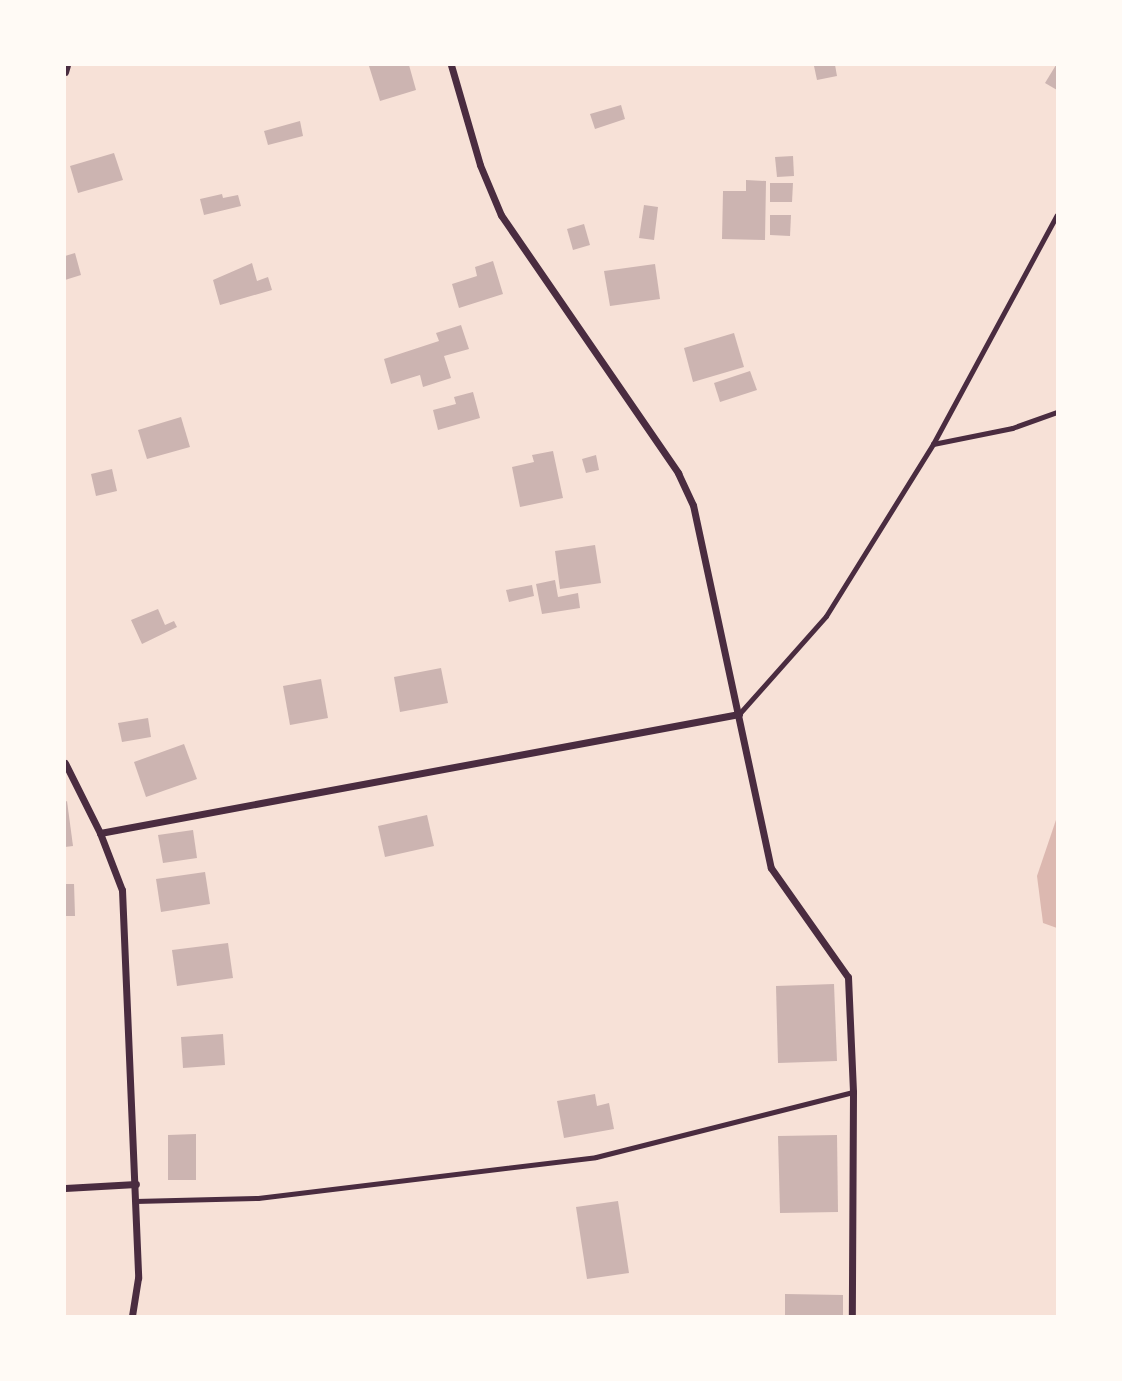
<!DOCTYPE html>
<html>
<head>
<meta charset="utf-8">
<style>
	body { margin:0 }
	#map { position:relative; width:1122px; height:1381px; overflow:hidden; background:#f7e1d7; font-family:Montserrat,sans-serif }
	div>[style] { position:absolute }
	.water>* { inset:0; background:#dcb8b0 }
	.building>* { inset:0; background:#ccb4b1 }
	.service>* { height:5px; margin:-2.5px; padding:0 2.5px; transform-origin:2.5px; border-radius:2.5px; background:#4a2c40 }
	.minor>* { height:7px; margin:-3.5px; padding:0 3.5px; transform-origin:3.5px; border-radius:3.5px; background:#4a2c40 }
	span { translate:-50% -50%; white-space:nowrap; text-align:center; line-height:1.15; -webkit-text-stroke:7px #fffaf5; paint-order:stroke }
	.frame { position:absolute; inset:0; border:66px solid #fffaf5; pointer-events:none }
</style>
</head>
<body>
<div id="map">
	<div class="water">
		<i style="clip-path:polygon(1057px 817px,1057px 928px,1043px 923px,1037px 876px)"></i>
	</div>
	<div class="building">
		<i style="clip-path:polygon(409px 65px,416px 90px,380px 101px,369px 66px)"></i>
		<i style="clip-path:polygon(835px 65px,837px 76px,817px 80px,814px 66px)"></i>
		<i style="clip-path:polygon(1056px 65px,1057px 65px,1057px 90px,1045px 83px)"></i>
		<i style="clip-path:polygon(621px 105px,625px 119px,595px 129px,590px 114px)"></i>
		<i style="clip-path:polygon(300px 121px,303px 136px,268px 145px,264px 131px)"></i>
		<i style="clip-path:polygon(114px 153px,123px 180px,78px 193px,70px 166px)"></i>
		<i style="clip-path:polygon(793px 156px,794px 176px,777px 177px,775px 157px)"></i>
		<i style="clip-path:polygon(746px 180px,766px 181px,765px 240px,722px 239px,723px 191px,746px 191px)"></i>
		<i style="clip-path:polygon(770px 183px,793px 183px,792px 202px,770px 202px)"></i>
		<i style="clip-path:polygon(222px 194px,223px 198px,238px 195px,241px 206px,204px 215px,200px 199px)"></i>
		<i style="clip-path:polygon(644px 205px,658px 207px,654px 240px,639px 238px)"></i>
		<i style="clip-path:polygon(770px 215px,791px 215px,790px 236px,770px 235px)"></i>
		<i style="clip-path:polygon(584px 224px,590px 245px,573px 250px,567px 229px)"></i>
		<i style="clip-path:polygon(75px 253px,81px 275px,65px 280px,65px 256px)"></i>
		<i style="clip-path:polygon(493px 261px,503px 294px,459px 308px,452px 284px,477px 276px,475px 267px)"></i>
		<i style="clip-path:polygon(252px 263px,257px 281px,268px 277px,272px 290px,220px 305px,213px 280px)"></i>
		<i style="clip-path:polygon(655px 264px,660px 299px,610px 306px,604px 271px)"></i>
		<i style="clip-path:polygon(461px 325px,469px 349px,444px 356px,451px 378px,423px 387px,420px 375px,391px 384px,384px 359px,439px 341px,436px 333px)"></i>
		<i style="clip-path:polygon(734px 333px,744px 367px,693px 382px,684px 348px)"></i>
		<i style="clip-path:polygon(750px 371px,757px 390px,720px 402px,714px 383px)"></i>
		<i style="clip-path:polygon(473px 392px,480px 418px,438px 430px,433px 410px,456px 404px,454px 397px)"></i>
		<i style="clip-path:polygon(181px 417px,190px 447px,147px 459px,138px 430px)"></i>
		<i style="clip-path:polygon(553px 451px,563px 498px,520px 507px,512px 467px,534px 462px,532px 455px)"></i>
		<i style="clip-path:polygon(596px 455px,599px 470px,586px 473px,582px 459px)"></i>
		<i style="clip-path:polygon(112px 469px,117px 491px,96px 496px,91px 474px)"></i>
		<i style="clip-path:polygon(595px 545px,601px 583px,560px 589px,555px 551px)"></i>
		<i style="clip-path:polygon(555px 580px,558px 597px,578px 593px,580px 608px,542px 614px,536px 584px)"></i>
		<i style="clip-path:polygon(532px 585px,534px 596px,509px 602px,506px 590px)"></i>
		<i style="clip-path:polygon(158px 609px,165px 625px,174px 621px,177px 627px,142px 644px,131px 620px)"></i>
		<i style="clip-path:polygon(441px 668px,448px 703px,400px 712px,394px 677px)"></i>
		<i style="clip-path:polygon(321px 679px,328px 718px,290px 725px,283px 686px)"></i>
		<i style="clip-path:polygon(148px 718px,151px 737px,122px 742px,118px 723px)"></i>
		<i style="clip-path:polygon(184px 744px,197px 779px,146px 797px,134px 762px)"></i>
		<i style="clip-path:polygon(67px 801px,73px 846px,65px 847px,65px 802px)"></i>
		<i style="clip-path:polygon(427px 815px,434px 846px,385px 857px,378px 826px)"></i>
		<i style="clip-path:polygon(193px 830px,197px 858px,163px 863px,158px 835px)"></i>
		<i style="clip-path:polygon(205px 872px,210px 904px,161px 912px,156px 879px)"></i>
		<i style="clip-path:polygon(65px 884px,74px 884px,75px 916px,65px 916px)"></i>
		<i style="clip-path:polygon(228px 943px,233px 978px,177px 986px,172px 950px)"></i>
		<i style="clip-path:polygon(834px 984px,837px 1061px,778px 1063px,776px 986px)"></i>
		<i style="clip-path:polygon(223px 1034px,225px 1065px,183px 1068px,181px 1037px)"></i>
		<i style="clip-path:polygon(595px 1094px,597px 1106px,609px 1103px,614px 1129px,564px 1138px,557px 1101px)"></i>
		<i style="clip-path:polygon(196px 1134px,196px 1180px,168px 1180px,168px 1135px)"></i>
		<i style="clip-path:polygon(837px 1135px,838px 1212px,780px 1213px,778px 1136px)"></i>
		<i style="clip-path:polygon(618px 1201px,629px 1273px,587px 1279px,576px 1207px)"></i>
		<i style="clip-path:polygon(785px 1294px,843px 1295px,843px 1316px,785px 1316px)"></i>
	</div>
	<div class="service">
		<i style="left:933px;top:444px;width:260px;rotate:-61.6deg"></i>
		<i style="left:739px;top:714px;width:131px;rotate:-48.4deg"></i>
		<i style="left:826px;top:616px;width:203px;rotate:-58.1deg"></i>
		<i style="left:933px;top:444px;width:81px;rotate:-11.4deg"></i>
		<i style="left:1012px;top:428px;width:48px;rotate:-19.6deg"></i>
		<i style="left:135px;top:1201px;width:123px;rotate:-1.4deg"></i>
		<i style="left:258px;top:1198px;width:340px;rotate:-6.9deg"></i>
		<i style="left:596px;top:1157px;width:265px;rotate:-14.2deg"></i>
	</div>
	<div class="minor">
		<i style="left:451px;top:65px;width:104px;rotate:73.8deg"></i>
		<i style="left:480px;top:165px;width:54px;rotate:67.2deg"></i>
		<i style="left:501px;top:215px;width:313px;rotate:55.5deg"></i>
		<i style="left:678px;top:473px;width:35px;rotate:65deg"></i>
		<i style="left:693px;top:505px;width:371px;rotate:77.9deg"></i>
		<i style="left:771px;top:868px;width:133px;rotate:54.8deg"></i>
		<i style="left:848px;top:977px;width:115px;rotate:87.5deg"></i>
		<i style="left:853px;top:1092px;width:224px;rotate:90.3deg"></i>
		<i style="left:65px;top:72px;width:7px;rotate:-74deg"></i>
		<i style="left:65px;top:763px;width:78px;rotate:63.4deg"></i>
		<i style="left:100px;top:833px;width:61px;rotate:68.9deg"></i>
		<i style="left:122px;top:890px;width:388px;rotate:87.6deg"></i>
		<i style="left:138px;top:1278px;width:38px;rotate:99deg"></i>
		<i style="left:100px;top:833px;width:650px;rotate:-10.55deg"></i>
		<i style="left:65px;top:1188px;width:71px;rotate:-3.2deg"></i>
	</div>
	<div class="frame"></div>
</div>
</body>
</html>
